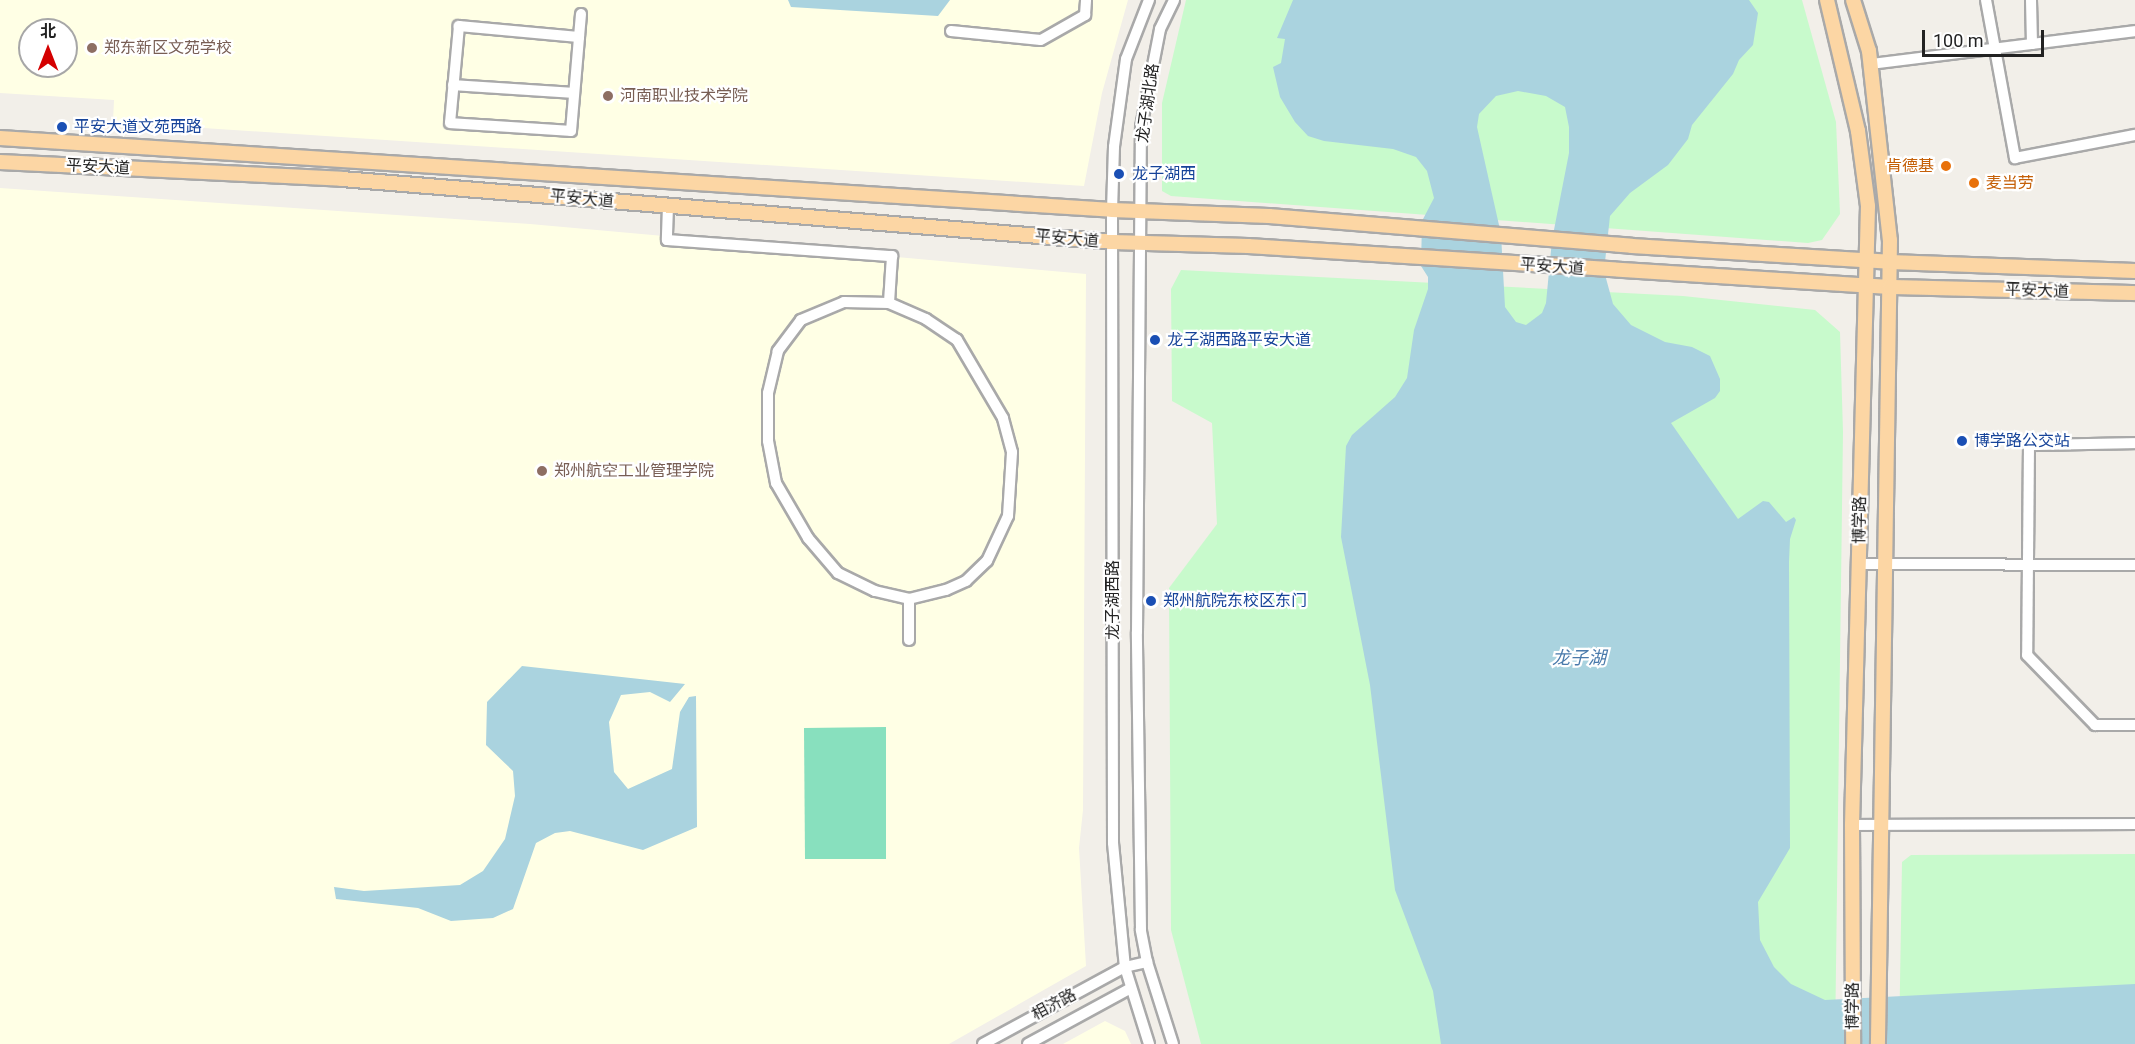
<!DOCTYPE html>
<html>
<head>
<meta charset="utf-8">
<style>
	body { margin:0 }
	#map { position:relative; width:2135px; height:1044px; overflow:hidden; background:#f2efe9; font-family:Roboto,"Noto Sans SC",sans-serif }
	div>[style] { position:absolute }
	.education>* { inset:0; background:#ffffe5 }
	.park>* { inset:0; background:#c8facc }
	.pitch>* { inset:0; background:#88e0be }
	.water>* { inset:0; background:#aad3df }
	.roads { filter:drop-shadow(2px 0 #a9a9a9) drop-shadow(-2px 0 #a9a9a9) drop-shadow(0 2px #a9a9a9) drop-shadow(0 -2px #a9a9a9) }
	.minor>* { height:10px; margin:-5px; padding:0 5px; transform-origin:5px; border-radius:5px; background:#fff }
	.major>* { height:14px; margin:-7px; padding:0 7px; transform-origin:7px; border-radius:7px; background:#fcd6a4 }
	.dots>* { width:16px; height:16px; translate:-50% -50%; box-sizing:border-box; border:3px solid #fff; border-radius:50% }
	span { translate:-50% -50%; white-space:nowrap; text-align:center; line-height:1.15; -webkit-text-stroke:4.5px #fff; paint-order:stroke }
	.education-label { font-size:16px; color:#785e54 }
	.left { translate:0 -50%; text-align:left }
	.street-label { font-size:16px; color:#222 }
	.transit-label { font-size:16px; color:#164399 }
	.food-label { font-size:16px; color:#c56008 }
	.right { translate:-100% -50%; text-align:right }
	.water-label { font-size:18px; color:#4a7aab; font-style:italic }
	.north { position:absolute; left:18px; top:18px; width:60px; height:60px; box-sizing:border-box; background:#fff; border:2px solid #a7a7a7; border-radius:50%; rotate:0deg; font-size:16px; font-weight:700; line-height:24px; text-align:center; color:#222 }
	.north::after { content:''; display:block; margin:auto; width:21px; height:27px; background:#d40000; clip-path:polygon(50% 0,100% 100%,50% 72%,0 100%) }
	.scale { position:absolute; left:1922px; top:30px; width:122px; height:27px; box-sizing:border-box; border:3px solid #222; border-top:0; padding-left:8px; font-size:18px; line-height:21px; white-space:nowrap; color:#222; -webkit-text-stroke:4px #fff; paint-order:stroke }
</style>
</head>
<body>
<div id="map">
	<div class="education">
		<i style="clip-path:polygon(evenodd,0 0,1128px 0,1102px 93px,1084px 186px,113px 122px,114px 100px,0 93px,0 0,30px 30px,66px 30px,66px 66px,30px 66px,30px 30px)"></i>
		<i style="clip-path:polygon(0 188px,530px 224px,1086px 274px,1083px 810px,1079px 848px,1086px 966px,949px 1044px,0 1044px)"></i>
		<i style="clip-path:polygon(1105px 1021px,1125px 1031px,1131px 1044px,1063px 1044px)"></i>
	</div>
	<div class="park">
		<i style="clip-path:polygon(1186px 0,1802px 0,1836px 122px,1840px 214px,1822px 240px,1808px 243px,1171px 196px,1162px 191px,1162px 103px)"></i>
		<i style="clip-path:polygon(1181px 270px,1683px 296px,1815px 310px,1840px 332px,1843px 432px,1835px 1044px,1201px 1044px,1171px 930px,1169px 588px,1217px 524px,1212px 423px,1172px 401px,1171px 289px)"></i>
		<i style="clip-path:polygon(2135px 854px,2135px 1044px,1899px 1044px,1902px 862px,1911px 855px)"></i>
	</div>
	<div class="pitch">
		<i style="clip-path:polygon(886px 727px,886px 859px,805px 859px,804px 728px)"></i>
	</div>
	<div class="water">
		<i style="clip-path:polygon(788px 0,950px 0,938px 16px,791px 7px)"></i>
		<i style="clip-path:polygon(evenodd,1293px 0,1749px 0,1758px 13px,1753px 45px,1739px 60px,1733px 74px,1692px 125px,1688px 139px,1668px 165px,1630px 193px,1610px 216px,1604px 271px,1613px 304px,1631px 325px,1665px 342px,1692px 347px,1710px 356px,1720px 379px,1720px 391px,1715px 398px,1671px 423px,1738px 519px,1763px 501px,1769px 502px,1786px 522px,1794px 517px,1796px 520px,1790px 539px,1789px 562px,1790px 848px,1758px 902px,1760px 940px,1774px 967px,1791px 984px,1825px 1000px,2135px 984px,2135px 1044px,1441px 1044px,1433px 991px,1395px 890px,1370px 685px,1341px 537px,1346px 446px,1352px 435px,1395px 397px,1407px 378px,1414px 330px,1428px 289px,1428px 277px,1421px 266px,1422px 221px,1434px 198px,1427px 171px,1416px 157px,1393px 149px,1324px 141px,1308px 136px,1295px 122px,1280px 97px,1273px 67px,1281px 63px,1285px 39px,1277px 38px,1293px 0,1518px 91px,1546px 96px,1565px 107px,1569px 127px,1569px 153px,1552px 240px,1546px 303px,1542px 313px,1526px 325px,1516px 322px,1505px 307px,1501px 234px,1477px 127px,1479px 114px,1496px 96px,1518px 91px)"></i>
		<i style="clip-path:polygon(522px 666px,685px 684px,670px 702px,650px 692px,621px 695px,609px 722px,614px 772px,628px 789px,672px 769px,680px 712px,689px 697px,696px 696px,697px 827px,643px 850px,570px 831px,555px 833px,536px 843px,513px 909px,493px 918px,451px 921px,418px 908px,336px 899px,334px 887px,364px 891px,460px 885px,483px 871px,505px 839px,515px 796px,513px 771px,486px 745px,487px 702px)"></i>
	</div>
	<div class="roads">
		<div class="minor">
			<i style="left:1149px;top:0;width:63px;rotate:111.3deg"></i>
			<i style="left:1126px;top:59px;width:89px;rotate:97.8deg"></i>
			<i style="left:1114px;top:147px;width:63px;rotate:91.8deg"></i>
			<i style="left:1112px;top:210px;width:633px;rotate:89.91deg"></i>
			<i style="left:1113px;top:843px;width:125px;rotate:84.5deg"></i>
			<i style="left:1125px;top:967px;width:81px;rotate:72.7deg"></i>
			<i style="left:1986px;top:0;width:161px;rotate:79.6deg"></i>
			<i style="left:2015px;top:158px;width:122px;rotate:-10.9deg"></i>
			<i style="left:2031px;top:0;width:44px;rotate:88.7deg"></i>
			<i style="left:951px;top:31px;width:90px;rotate:5.7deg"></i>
			<i style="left:1041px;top:40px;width:51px;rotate:-29.6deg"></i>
			<i style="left:1085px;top:15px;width:15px;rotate:-86deg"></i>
			<i style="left:579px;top:37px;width:121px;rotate:-174.8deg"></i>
			<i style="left:459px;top:26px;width:97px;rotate:95.3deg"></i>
			<i style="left:450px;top:123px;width:121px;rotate:3.8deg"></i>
			<i style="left:571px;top:131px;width:94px;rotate:-85.1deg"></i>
			<i style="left:579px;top:37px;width:23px;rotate:-85deg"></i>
			<i style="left:1871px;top:64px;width:266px;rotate:-7.1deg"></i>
			<i style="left:453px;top:85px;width:121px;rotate:3.8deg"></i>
			<i style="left:668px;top:206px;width:34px;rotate:92deg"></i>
			<i style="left:667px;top:240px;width:226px;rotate:4.1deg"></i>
			<i style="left:892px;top:256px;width:47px;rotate:93.7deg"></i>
			<i style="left:2135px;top:443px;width:106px;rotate:178.9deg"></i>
			<i style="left:2029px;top:445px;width:210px;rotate:90.5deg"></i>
			<i style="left:2027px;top:655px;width:98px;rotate:45.8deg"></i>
			<i style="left:2095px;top:725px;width:40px"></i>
			<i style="left:1858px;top:564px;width:277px;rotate:0.2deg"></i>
			<i style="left:909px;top:599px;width:38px;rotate:-14deg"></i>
			<i style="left:946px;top:590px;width:22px;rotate:-24deg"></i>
			<i style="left:966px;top:581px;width:29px;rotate:-44deg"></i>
			<i style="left:987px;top:561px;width:50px;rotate:-65deg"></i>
			<i style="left:1008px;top:516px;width:64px;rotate:-86.4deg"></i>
			<i style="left:1012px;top:452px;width:35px;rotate:-105deg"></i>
			<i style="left:1003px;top:418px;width:91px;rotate:-120.5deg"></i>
			<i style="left:957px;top:340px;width:37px;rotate:-146deg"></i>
			<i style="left:926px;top:319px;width:40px;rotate:-156.6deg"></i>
			<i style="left:889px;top:303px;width:45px;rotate:-178.7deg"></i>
			<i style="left:844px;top:302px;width:47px;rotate:157.3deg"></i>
			<i style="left:801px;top:320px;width:39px;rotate:127deg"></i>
			<i style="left:778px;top:351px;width:43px;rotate:103.4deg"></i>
			<i style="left:768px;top:393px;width:48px;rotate:90deg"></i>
			<i style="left:768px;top:441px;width:43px;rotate:79.2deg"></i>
			<i style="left:776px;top:483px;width:64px;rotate:59.8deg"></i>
			<i style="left:808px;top:538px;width:46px;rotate:49.4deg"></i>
			<i style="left:838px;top:573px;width:41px;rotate:25.9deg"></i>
			<i style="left:875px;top:591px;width:35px;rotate:13deg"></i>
			<i style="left:909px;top:599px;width:41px;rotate:90deg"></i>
			<i style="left:1852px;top:825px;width:283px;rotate:-0.2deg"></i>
			<i style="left:983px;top:1044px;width:162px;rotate:-28.5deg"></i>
			<i style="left:1125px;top:967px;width:23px;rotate:-13deg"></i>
			<i style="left:1028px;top:1044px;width:117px;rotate:-28.5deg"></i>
			<i style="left:1173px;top:1044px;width:86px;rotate:-107.6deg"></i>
			<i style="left:1147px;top:962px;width:33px;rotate:-101deg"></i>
			<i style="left:1141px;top:930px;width:298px;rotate:-90.8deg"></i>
			<i style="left:1137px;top:632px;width:505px;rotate:-89.55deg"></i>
			<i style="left:1141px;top:127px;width:100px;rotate:-79deg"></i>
			<i style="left:1160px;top:29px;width:32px;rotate:-64deg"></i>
		</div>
		<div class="major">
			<i style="left:1827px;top:0;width:135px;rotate:76.7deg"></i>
			<i style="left:1858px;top:131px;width:76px;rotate:82.4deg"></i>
			<i style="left:1868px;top:206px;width:619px;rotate:91.48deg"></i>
			<i style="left:1852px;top:825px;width:219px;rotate:89.7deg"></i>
			<i style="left:1853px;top:0;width:53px;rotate:72.6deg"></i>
			<i style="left:1869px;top:51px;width:190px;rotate:83.7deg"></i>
			<i style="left:1890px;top:240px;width:804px;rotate:90.86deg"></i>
			<i style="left:0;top:138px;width:1114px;rotate:3.7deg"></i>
			<i style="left:1112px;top:210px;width:157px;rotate:2.2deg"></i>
			<i style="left:1269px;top:216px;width:364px;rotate:4.7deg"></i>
			<i style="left:1632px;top:246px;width:258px;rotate:3.5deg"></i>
			<i style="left:1890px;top:262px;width:245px;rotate:2.1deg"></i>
			<i style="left:0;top:162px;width:342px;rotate:2.8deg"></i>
			<i style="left:342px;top:179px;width:774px;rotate:4.67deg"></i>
			<i style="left:1113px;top:242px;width:135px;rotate:1.7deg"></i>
			<i style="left:1248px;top:246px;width:643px;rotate:3.65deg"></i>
			<i style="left:1890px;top:287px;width:245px;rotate:1.4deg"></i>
		</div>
	</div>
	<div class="dots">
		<i style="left:92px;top:48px;background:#8d6e63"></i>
		<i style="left:608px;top:96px;background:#8d6e63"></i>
		<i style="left:62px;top:127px;background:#1a4fb4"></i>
		<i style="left:1946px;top:166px;background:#e8710a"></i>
		<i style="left:1119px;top:174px;background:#1a4fb4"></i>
		<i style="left:1974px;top:183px;background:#e8710a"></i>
		<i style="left:1155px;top:340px;background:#1a4fb4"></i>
		<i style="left:1962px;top:441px;background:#1a4fb4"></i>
		<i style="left:542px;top:471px;background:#8d6e63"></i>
		<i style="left:1151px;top:601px;background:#1a4fb4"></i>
	</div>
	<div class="education-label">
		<span class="left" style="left:104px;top:48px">郑东新区文苑学校</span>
		<span class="left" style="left:620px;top:96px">河南职业技术学院</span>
		<span class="left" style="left:554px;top:471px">郑州航空工业管理学院</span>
	</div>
	<div class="street-label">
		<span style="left:1148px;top:103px;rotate:-82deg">龙子湖北路</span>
		<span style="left:98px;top:167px;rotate:3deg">平安大道</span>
		<span style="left:582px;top:199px;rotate:5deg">平安大道</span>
		<span style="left:1067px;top:239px;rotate:5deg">平安大道</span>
		<span style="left:1552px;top:267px;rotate:4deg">平安大道</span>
		<span style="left:2037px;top:291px;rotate:2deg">平安大道</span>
		<span style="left:1860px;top:520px;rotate:-89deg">博学路</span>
		<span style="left:1113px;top:600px;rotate:-90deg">龙子湖西路</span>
		<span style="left:1054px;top:1005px;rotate:-28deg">相济路</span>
		<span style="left:1853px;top:1006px;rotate:-90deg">博学路</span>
	</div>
	<div class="transit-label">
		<span class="left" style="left:74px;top:127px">平安大道文苑西路</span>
		<span class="left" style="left:1132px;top:174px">龙子湖西</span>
		<span class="left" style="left:1167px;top:340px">龙子湖西路平安大道</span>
		<span class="left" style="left:1974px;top:441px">博学路公交站</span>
		<span class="left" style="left:1163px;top:601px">郑州航院东校区东门</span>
	</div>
	<div class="food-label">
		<span class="right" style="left:1934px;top:166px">肯德基</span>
		<span class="left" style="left:1986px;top:183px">麦当劳</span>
	</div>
	<div class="water-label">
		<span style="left:1579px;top:658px">龙子湖</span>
	</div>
	<div class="north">北</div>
	<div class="scale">100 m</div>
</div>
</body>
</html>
